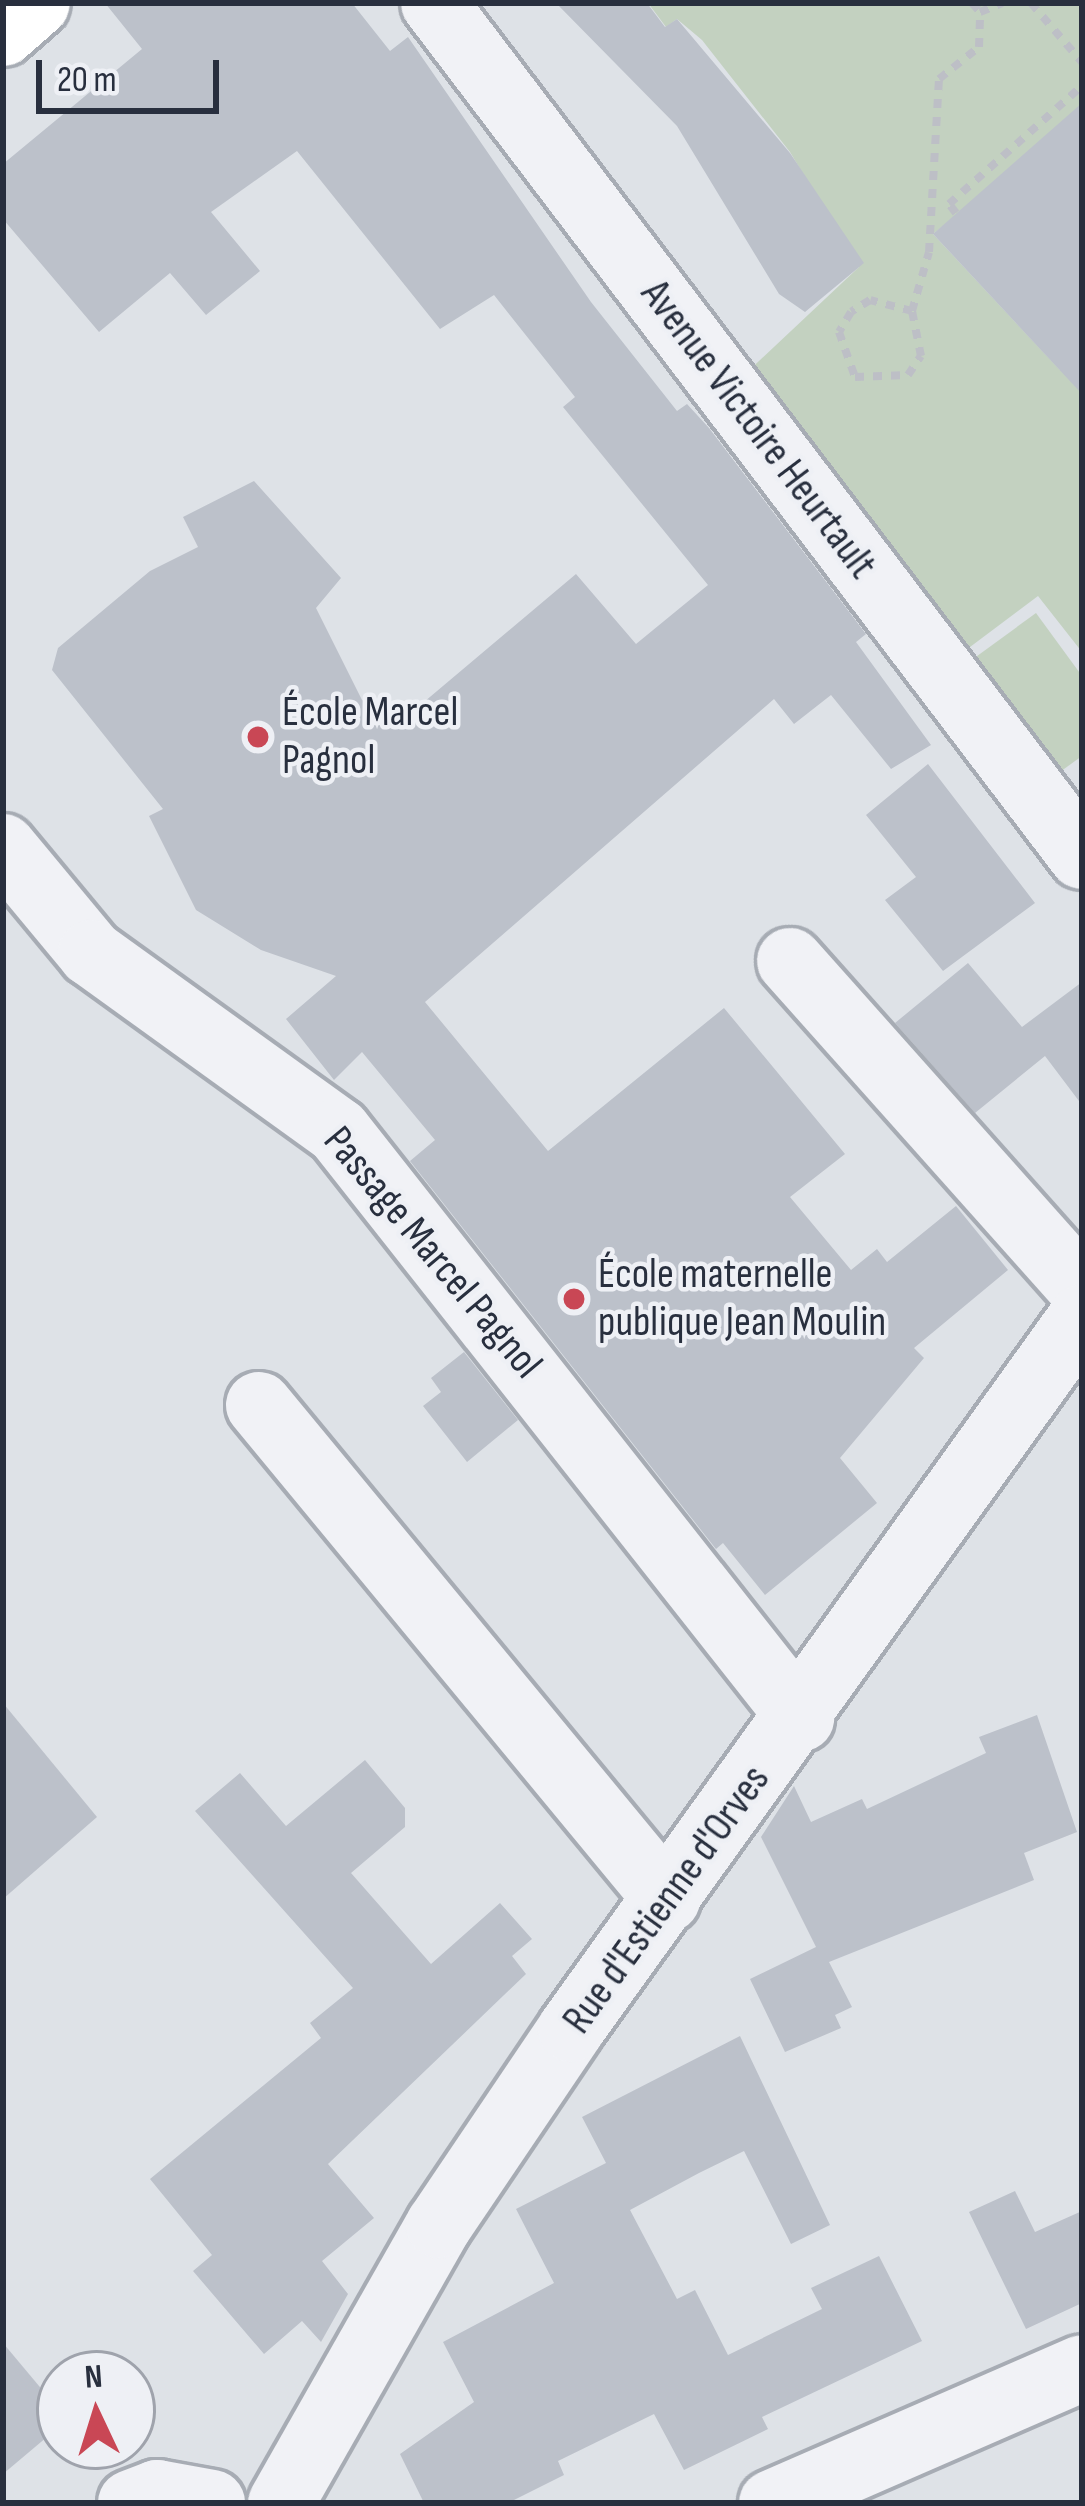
<!DOCTYPE html>
<html>
<head>
<meta charset="utf-8">
<style>
	body { margin:0 }
	#map { position:relative; width:1085px; height:2506px; overflow:hidden; background:#dee2e7; font-family:"Sofia Sans Condensed",sans-serif }
	div>[style] { position:absolute }
	.green>* { inset:0; background:#c3d1c0 }
	.building>* { inset:0; background:#bcc1ca }
	.path>* { height:8px; margin-top:-4px; transform-origin:0; background:repeating-linear-gradient(90deg,#bdbfc6 0 9px,transparent 0 18px) }
	.roads { filter:drop-shadow(3px 0 #a7acb4) drop-shadow(-3px 0 #a7acb4) drop-shadow(0 3px #a7acb4) drop-shadow(0 -3px #a7acb4) }
	.minor>* { height:66px; margin:-33px; padding:0 33px; transform-origin:33px; border-radius:33px; background:#f1f2f6 }
	.major>* { height:66px; margin:-33px; padding:0 33px; transform-origin:33px; border-radius:33px; background:#fff }
	.dots>* { width:33px; height:33px; translate:-50% -50%; box-sizing:border-box; border:6px solid #eef0f5; border-radius:50% }
	span { translate:-50% -50%; white-space:nowrap; text-align:center; line-height:1.15; -webkit-text-stroke:9px #eef0f5; paint-order:stroke }
	.street-label { font-size:42px; color:#282f3e }
	.poi-label { font-size:42px; color:#282f3e }
	.left { translate:0 -50%; text-align:left }
	.frame { position:absolute; inset:0; border:6px solid #282f3e; pointer-events:none }
	.north { position:absolute; left:36px; top:2350px; width:120px; height:120px; box-sizing:border-box; background:#eef0f5; border:3px solid #9fa3ac; border-radius:50%; rotate:356deg; font-size:33px; font-weight:700; line-height:48px; text-align:center; color:#282f3e }
	.north::after { content:''; display:block; margin:auto; width:42px; height:54px; background:#c94755; clip-path:polygon(50% 0,100% 100%,50% 72%,0 100%) }
	.scale { position:absolute; left:36px; top:60px; width:183px; height:54px; box-sizing:border-box; border:6px solid #282f3e; border-top:0; padding-left:15px; font-size:36px; line-height:42px; white-space:nowrap; color:#282f3e; -webkit-text-stroke:9px #eef0f5; paint-order:stroke }
</style>
</head>
<body>
<div id="map">
	<div class="green">
		<i style="clip-path:polygon(648px 3px,1082px 3px,1082px 113px,933px 234px,1060px 370px,1082px 351px,1082px 652px,1038px 596px,954px 659px,741px 378px,859px 267px,790px 152px,702px 40px,677px 19px,666px 27px)"></i>
		<i style="clip-path:polygon(1036px 613px,1082px 676px,1082px 756px,1046px 782px,962px 667px)"></i>
	</div>
	<div class="building">
		<i style="clip-path:polygon(105px 3px,352px 3px,390px 51px,408px 37px,591px 302px,677px 411px,687px 404px,709px 428px,866px 634px,856px 642px,931px 745px,891px 769px,831px 695px,794px 724px,774px 699px,425px 1002px,548px 1151px,724px 1008px,845px 1154px,790px 1197px,851px 1270px,877px 1249px,887px 1262px,956px 1206px,1008px 1270px,914px 1348px,924px 1358px,840px 1458px,877px 1503px,765px 1595px,723px 1543px,716px 1549px,410px 1161px,435px 1140px,362px 1052px,334px 1080px,286px 1019px,336px 976px,261px 950px,196px 910px,149px 816px,163px 809px,52px 670px,58px 648px,150px 571px,198px 547px,183px 517px,254px 481px,341px 578px,316px 608px,362px 700px,405px 718px,576px 574px,636px 644px,708px 585px,563px 407px,575px 397px,494px 295px,440px 329px,297px 151px,211px 212px,260px 271px,206px 315px,170px 273px,99px 332px,3px 219px,3px 164px,142px 49px)"></i>
		<i style="clip-path:polygon(556px 3px,647px 3px,665px 27px,677px 19px,790px 153px,864px 263px,805px 312px,779px 294px,677px 126px)"></i>
		<i style="clip-path:polygon(1082px 103px,1082px 394px,933px 234px)"></i>
		<i style="clip-path:polygon(928px 764px,1035px 903px,943px 971px,885px 900px,916px 877px,866px 815px)"></i>
		<i style="clip-path:polygon(968px 963px,1022px 1027px,1082px 982px,1082px 1105px,1045px 1056px,975px 1113px,895px 1023px)"></i>
		<i style="clip-path:polygon(464px 1352px,518px 1420px,467px 1462px,423px 1406px,441px 1392px,431px 1378px)"></i>
		<i style="clip-path:polygon(3px 1703px,97px 1817px,3px 1899px)"></i>
		<i style="clip-path:polygon(1037px 1715px,1077px 1832px,1024px 1853px,1034px 1880px,829px 1962px,852px 2007px,835px 2015px,841px 2028px,785px 2052px,750px 1979px,816px 1947px,761px 1837px,794px 1786px,811px 1822px,862px 1799px,867px 1809px,986px 1753px,979px 1737px)"></i>
		<i style="clip-path:polygon(365px 1760px,405px 1808px,405px 1827px,351px 1873px,431px 1964px,500px 1903px,532px 1939px,512px 1956px,526px 1974px,328px 2164px,374px 2218px,322px 2261px,348px 2294px,321px 2342px,302px 2321px,264px 2354px,193px 2271px,212px 2255px,150px 2179px,321px 2038px,310px 2023px,353px 1988px,195px 1811px,240px 1773px,286px 1826px)"></i>
		<i style="clip-path:polygon(740px 2036px,830px 2225px,791px 2244px,744px 2151px,699px 2173px,630px 2210px,677px 2299px,695px 2290px,728px 2355px,822px 2309px,811px 2288px,879px 2256px,922px 2341px,762px 2417px,768px 2429px,684px 2470px,654px 2414px,558px 2461px,564px 2475px,508px 2503px,424px 2503px,400px 2454px,474px 2402px,443px 2342px,554px 2283px,516px 2209px,606px 2163px,582px 2117px)"></i>
		<i style="clip-path:polygon(1015px 2191px,1035px 2232px,1082px 2211px,1082px 2303px,1026px 2329px,969px 2212px)"></i>
		<i style="clip-path:polygon(3px 2343px,60px 2411px,60px 2426px,3px 2474px)"></i>
	</div>
	<div class="path">
		<i style="left:972px;top:3px;width:12px;rotate:48deg"></i>
		<i style="left:980px;top:12px;width:24px;rotate:-22deg"></i>
		<i style="left:1031px;top:3px;width:78px;rotate:49.2deg"></i>
		<i style="left:956px;top:213px;width:11px;rotate:-128deg"></i>
		<i style="left:949px;top:204px;width:178px;rotate:-41.6deg"></i>
		<i style="left:912px;top:311px;width:43px;rotate:-165.3deg"></i>
		<i style="left:870px;top:300px;width:22px;rotate:148deg"></i>
		<i style="left:851px;top:312px;width:23px;rotate:121deg"></i>
		<i style="left:839px;top:332px;width:48px;rotate:70.4deg"></i>
		<i style="left:855px;top:377px;width:53px;rotate:-2.2deg"></i>
		<i style="left:908px;top:375px;width:23px;rotate:-56deg"></i>
		<i style="left:921px;top:356px;width:46px;rotate:-101.3deg"></i>
		<i style="left:912px;top:311px;width:61px;rotate:-73.9deg"></i>
		<i style="left:929px;top:252px;width:173px;rotate:-86.7deg"></i>
		<i style="left:939px;top:79px;width:51px;rotate:-38.7deg"></i>
		<i style="left:979px;top:47px;width:35px;rotate:-88deg"></i>
	</div>
	<div class="roads">
		<div class="minor">
			<i style="left:434px;top:3px;width:1071px;rotate:52.78deg"></i>
			<i style="left:3px;top:847px;width:138px;rotate:50.3deg"></i>
			<i style="left:91px;top:953px;width:304px;rotate:35.8deg"></i>
			<i style="left:338px;top:1131px;width:748px;rotate:51.74deg"></i>
			<i style="left:790px;top:961px;width:439px;rotate:48.3deg"></i>
			<i style="left:259px;top:1405px;width:641px;rotate:50.45deg"></i>
			<i style="left:131px;top:2503px;width:28px;rotate:-21deg"></i>
			<i style="left:157px;top:2493px;width:56px;rotate:10.3deg"></i>
			<i style="left:281px;top:2503px;width:320px;rotate:-60.4deg"></i>
			<i style="left:439px;top:2225px;width:236px;rotate:-56deg"></i>
			<i style="left:571px;top:2029px;width:876px;rotate:-54.33deg"></i>
			<i style="left:772px;top:2503px;width:338px;rotate:-23.5deg"></i>
		</div>
		<div class="major">
			<i style="left:3px;top:33px;width:45px;rotate:-41.4deg"></i>
		</div>
	</div>
	<div class="dots">
		<i style="left:258px;top:737px;background:#c94755"></i>
		<i style="left:574px;top:1299px;background:#c94755"></i>
	</div>
	<div class="street-label">
		<span style="left:758px;top:430px;rotate:53deg">Avenue Victoire Heurtault</span>
		<span style="left:432px;top:1253px;rotate:50deg">Passage Marcel Pagnol</span>
		<span style="left:667px;top:1900px;rotate:-54deg">Rue d'Estienne d'Orves</span>
	</div>
	<div class="poi-label">
		<span class="left" style="left:282px;top:737px">École Marcel<br>Pagnol</span>
		<span class="left" style="left:598px;top:1299px">École maternelle<br>publique Jean Moulin</span>
	</div>
	<div class="frame"></div>
	<div class="north">N</div>
	<div class="scale">20 m</div>
</div>
</body>
</html>
